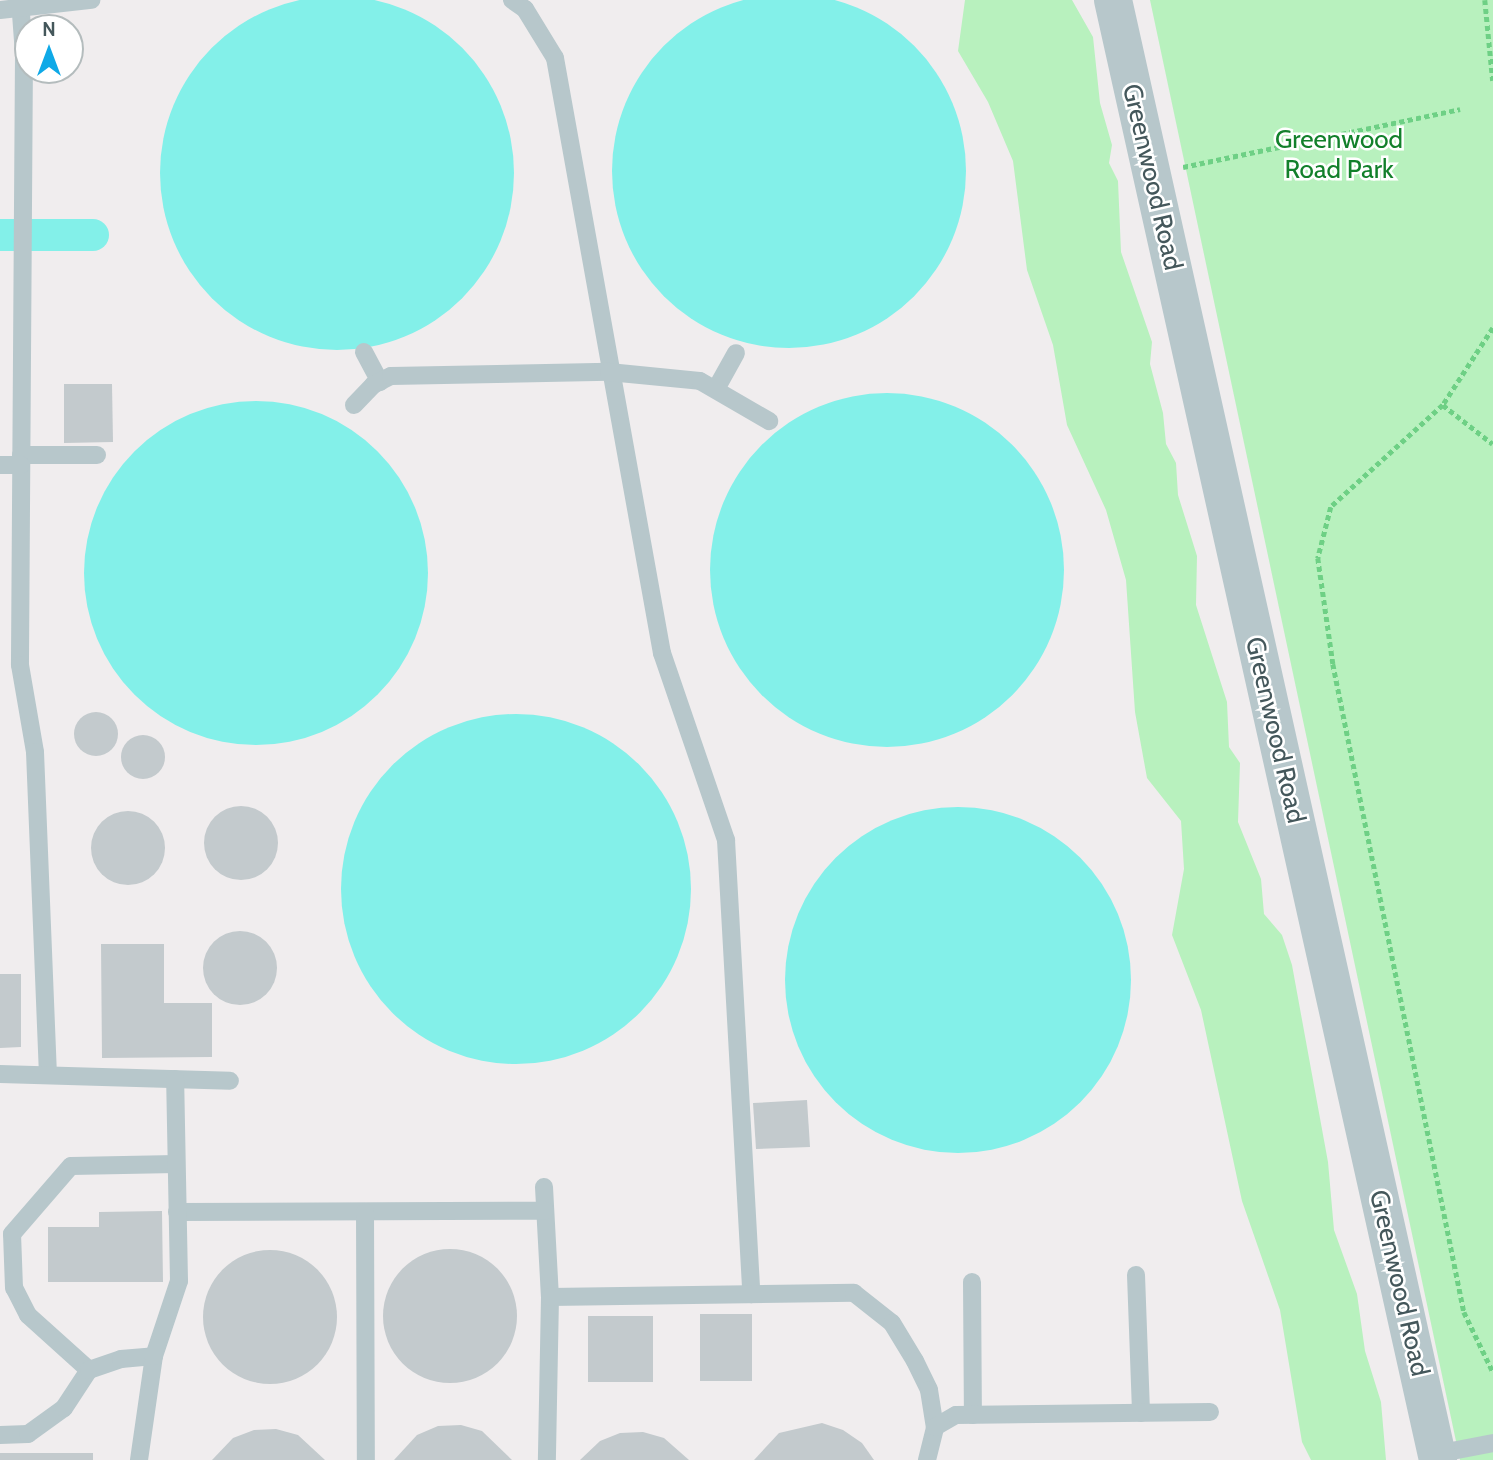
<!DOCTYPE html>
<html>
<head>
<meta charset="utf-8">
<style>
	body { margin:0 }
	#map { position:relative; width:1493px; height:1460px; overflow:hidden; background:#f0edee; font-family:Cabin,sans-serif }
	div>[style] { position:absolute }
	.green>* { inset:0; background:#b8f1be }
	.water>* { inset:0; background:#83f0e9 }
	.round { border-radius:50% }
	.canal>* { height:32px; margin:-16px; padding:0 16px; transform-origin:16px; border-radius:16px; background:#83f0e9 }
	.building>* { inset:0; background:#c3cacd }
	.path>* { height:4.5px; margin-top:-2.25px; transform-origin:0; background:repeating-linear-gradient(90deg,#6ed085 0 5px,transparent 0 8.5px) }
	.service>* { height:18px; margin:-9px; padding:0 9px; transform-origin:9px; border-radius:9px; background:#b7c7cb }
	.tertiary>* { height:38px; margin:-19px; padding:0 19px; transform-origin:19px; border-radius:19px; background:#b7c7cb }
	span { translate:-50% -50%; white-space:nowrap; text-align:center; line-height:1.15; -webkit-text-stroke:5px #fff; paint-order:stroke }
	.park-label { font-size:26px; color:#12802b }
	.street-label { font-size:26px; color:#44575b }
	.north { position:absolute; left:14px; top:14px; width:70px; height:70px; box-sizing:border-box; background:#fff; border:2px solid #b4bcbd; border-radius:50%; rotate:0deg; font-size:19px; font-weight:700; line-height:28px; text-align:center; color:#44575b }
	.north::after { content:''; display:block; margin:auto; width:24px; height:32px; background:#0fa9e7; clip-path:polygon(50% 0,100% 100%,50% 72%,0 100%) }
</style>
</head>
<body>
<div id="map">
	<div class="green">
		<i style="clip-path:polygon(965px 0,1072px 0,1093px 37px,1100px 103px,1112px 145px,1109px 163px,1118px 181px,1121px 252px,1152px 342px,1150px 364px,1163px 413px,1166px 444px,1176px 463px,1178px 495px,1197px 556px,1196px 605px,1227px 702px,1229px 747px,1240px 763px,1238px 822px,1261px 879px,1264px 914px,1282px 935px,1292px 965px,1328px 1162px,1334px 1230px,1357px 1294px,1365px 1351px,1381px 1402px,1386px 1460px,1311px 1460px,1302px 1442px,1280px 1310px,1242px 1201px,1201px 1010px,1172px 935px,1184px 869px,1181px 821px,1147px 778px,1135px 712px,1126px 580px,1106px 510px,1067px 425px,1053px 345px,1027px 270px,1013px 161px,988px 102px,958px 51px)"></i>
		<i style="clip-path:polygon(1150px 0,1493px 0,1493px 1460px,1460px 1460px)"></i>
	</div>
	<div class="water">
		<i class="round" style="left:612px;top:-6px;width:354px;height:354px"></i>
		<i class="round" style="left:160px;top:-4px;width:354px;height:354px"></i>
		<i class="round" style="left:710px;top:393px;width:354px;height:354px"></i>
		<i class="round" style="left:84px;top:401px;width:344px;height:344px"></i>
		<i class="round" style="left:341px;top:714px;width:350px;height:350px"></i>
		<i class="round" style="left:785px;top:807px;width:346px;height:346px"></i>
	</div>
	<div class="canal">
		<i style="left:0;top:235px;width:93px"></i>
	</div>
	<div class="building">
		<i style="clip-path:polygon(64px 384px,112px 384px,113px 442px,64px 443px)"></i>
		<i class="round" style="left:74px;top:712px;width:44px;height:44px"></i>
		<i class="round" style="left:121px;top:735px;width:44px;height:44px"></i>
		<i class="round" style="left:204px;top:806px;width:74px;height:74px"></i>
		<i class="round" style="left:91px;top:811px;width:74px;height:74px"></i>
		<i class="round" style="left:203px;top:931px;width:74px;height:74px"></i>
		<i style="clip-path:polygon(101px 944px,164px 944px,164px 1003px,212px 1003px,212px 1057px,102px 1058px)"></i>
		<i style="clip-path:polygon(0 974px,21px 974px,21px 1047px,0 1048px)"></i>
		<i style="clip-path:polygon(807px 1100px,810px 1147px,756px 1149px,753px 1103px)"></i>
		<i style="clip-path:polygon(162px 1211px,163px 1282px,48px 1282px,48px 1227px,99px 1227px,99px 1212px)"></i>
		<i class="round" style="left:383px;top:1249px;width:134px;height:134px"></i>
		<i class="round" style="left:203px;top:1250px;width:134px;height:134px"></i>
		<i style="clip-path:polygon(700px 1314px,752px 1314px,752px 1381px,700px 1381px)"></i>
		<i style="clip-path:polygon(588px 1316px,653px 1316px,653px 1382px,588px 1382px)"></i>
		<i style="clip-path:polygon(822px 1423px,843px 1430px,862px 1443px,874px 1460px,754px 1460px,779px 1433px)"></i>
		<i style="clip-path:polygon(461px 1425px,482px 1431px,512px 1460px,394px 1460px,417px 1435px,438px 1426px)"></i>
		<i style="clip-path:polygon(276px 1429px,298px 1435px,325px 1460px,212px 1460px,233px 1438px,254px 1430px)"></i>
		<i style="clip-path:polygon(643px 1432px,664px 1438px,689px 1460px,580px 1460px,600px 1441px,620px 1433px)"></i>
		<i style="clip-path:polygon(0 1453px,93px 1453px,93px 1460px,0 1460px)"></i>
	</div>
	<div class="path">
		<i style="left:1485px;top:0;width:81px;rotate:84.4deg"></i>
		<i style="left:1183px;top:167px;width:283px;rotate:-11.8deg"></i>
		<i style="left:1493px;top:328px;width:92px;rotate:123deg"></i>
		<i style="left:1443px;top:405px;width:151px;rotate:137.7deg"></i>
		<i style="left:1331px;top:507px;width:53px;rotate:104.3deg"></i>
		<i style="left:1318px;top:558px;width:107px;rotate:81.9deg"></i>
		<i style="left:1333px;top:664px;width:661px;rotate:78.57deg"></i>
		<i style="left:1464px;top:1312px;width:67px;rotate:64.2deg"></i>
		<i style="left:1443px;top:405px;width:63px;rotate:38deg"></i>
	</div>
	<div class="service">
		<i style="left:20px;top:0;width:55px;rotate:85.8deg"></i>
		<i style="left:24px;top:55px;width:610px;rotate:90.38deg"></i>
		<i style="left:20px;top:665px;width:88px;rotate:80.2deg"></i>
		<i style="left:35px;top:752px;width:323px;rotate:87.7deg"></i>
		<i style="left:512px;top:0;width:16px;rotate:35deg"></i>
		<i style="left:525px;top:9px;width:57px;rotate:58.5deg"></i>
		<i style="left:555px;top:58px;width:605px;rotate:79.81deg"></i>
		<i style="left:662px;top:653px;width:198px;rotate:71.1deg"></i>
		<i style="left:726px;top:840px;width:455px;rotate:86.8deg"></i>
		<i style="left:0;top:10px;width:92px;rotate:-6.3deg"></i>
		<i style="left:364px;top:352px;width:34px;rotate:62deg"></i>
		<i style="left:716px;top:389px;width:41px;rotate:-60.9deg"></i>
		<i style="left:354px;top:405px;width:28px;rotate:-46deg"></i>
		<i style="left:373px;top:385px;width:20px;rotate:-27deg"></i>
		<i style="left:391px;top:376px;width:218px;rotate:-1.1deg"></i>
		<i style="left:609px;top:372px;width:91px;rotate:5.6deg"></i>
		<i style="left:700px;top:381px;width:80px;rotate:30.1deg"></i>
		<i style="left:21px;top:455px;width:76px"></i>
		<i style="left:0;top:465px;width:21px"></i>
		<i style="left:0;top:1074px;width:230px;rotate:1.7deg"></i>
		<i style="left:544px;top:1187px;width:110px;rotate:86.9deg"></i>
		<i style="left:550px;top:1297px;width:163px;rotate:91.1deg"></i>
		<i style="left:177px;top:1212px;width:368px;rotate:-0.2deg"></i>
		<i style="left:365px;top:1212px;width:248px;rotate:89.8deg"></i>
		<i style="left:1136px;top:1275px;width:138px;rotate:87.9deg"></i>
		<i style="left:972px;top:1282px;width:133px;rotate:89.6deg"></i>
		<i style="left:550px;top:1297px;width:304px;rotate:-0.8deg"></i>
		<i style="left:854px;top:1293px;width:48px;rotate:38.3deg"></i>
		<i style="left:892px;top:1323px;width:44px;rotate:58.8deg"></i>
		<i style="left:915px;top:1361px;width:32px;rotate:64deg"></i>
		<i style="left:929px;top:1390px;width:37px;rotate:81deg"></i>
		<i style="left:89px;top:1370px;width:82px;rotate:-138deg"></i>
		<i style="left:28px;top:1315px;width:30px;rotate:-117deg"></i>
		<i style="left:14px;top:1288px;width:54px;rotate:-92.1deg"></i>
		<i style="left:12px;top:1234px;width:90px;rotate:-49.1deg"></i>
		<i style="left:71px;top:1166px;width:105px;rotate:-1.1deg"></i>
		<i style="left:0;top:1435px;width:28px;rotate:-2deg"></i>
		<i style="left:28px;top:1434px;width:44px;rotate:-35.8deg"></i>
		<i style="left:64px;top:1408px;width:45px;rotate:-56.7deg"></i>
		<i style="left:89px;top:1370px;width:34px;rotate:-19deg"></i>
		<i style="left:121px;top:1359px;width:33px;rotate:-5deg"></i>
		<i style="left:1436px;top:1454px;width:58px;rotate:-10.9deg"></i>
		<i style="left:139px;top:1460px;width:105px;rotate:-81.8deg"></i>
		<i style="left:154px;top:1356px;width:79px;rotate:-71.6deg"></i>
		<i style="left:179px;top:1281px;width:202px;rotate:-91.1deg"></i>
		<i style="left:927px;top:1460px;width:34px;rotate:-76deg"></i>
		<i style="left:935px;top:1427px;width:24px;rotate:-30deg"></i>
		<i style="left:956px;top:1415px;width:254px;rotate:-0.7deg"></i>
	</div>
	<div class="tertiary">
		<i style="left:1113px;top:0;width:1496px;rotate:77.45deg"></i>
	</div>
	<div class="park-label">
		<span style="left:1339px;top:155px">Greenwood<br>Road Park</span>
	</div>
	<div class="street-label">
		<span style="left:1152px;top:177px;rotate:77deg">Greenwood Road</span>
		<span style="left:1275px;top:730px;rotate:77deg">Greenwood Road</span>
		<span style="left:1399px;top:1283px;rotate:77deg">Greenwood Road</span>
	</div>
	<div class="north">N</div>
</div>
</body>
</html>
